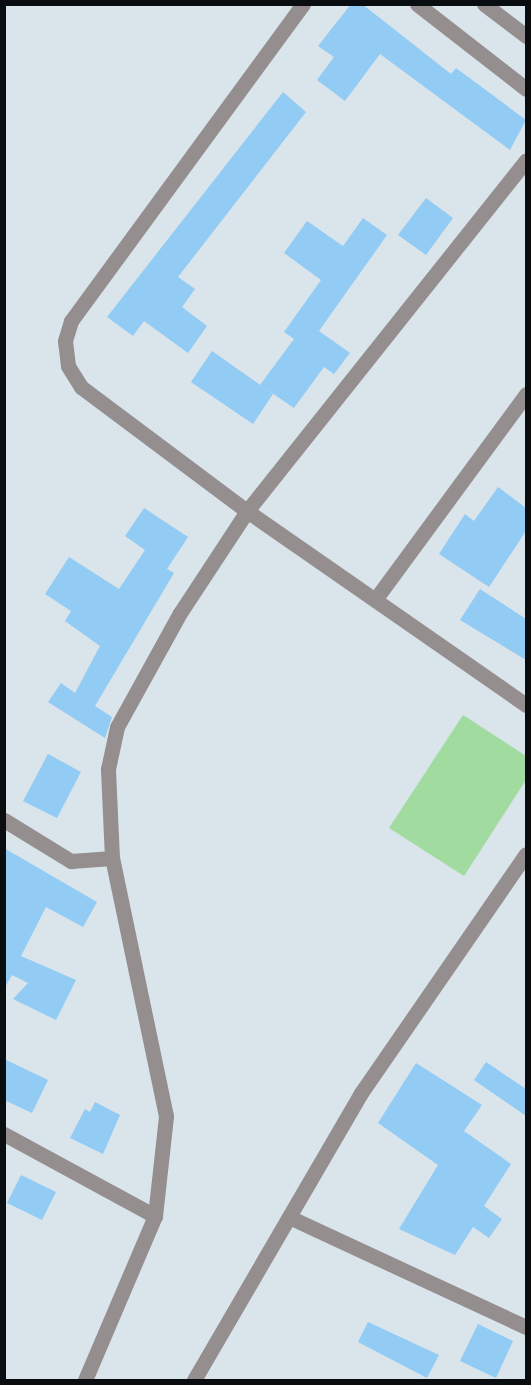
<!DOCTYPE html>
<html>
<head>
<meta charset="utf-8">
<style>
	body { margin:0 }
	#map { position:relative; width:531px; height:1385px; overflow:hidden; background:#dae4eb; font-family:Signika,sans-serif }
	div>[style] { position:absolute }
	.green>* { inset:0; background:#a1db9f }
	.building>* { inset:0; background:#92cbf4 }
	.minor>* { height:15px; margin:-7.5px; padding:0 7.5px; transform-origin:7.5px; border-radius:7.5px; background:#948e8f }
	span { translate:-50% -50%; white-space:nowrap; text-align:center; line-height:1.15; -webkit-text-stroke:6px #e7f1f8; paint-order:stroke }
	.frame { position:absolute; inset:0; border:6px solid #0a0d0f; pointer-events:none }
</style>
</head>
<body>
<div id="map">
	<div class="green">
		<i style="clip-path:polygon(463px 715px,526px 756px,526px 780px,464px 876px,389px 828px)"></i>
	</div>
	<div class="building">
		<i style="clip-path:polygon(351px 4px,362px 4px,451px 74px,456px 68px,526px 120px,510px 150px,380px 54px,345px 101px,317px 80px,334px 57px,318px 46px)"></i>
		<i style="clip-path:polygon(283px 92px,306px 112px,178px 277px,195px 289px,182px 307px,207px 326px,188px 353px,144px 321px,133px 336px,107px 317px)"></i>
		<i style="clip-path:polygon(426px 198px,453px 218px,426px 255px,398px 235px)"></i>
		<i style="clip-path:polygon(363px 218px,387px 235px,319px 331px,350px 353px,334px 374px,324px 367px,294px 408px,260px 385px,294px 339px,284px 332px,321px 280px,284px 253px,307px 221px,343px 246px)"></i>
		<i style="clip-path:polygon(212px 351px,273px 394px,253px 424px,191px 382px)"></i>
		<i style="clip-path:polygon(498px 487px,526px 508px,526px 531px,489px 587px,439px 554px,465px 514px,474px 521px)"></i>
		<i style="clip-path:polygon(144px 508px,188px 537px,167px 569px,174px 573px,95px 706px,112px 717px,105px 738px,48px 702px,61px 683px,75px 693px,100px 646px,65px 621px,71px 611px,45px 594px,69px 557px,119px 589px,145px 550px,125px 536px)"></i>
		<i style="clip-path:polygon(480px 589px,526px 619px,526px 660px,460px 620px)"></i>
		<i style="clip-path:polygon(48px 754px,81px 772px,57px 818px,23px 801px)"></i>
		<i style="clip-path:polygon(4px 848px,97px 902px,83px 927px,46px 907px,21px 956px,76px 980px,56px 1020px,13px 999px,28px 983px,12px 975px,4px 989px)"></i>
		<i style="clip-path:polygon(4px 1059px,48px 1080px,32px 1113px,4px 1100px)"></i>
		<i style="clip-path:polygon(486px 1062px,526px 1089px,526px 1116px,474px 1080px)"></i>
		<i style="clip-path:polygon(416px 1063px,482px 1105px,464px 1131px,511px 1164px,484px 1206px,502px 1219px,489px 1238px,473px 1227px,455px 1255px,399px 1229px,438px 1165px,378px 1123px)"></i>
		<i style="clip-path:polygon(95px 1102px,120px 1115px,103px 1154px,70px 1138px,85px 1109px,90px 1112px)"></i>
		<i style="clip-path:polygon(21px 1175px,56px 1192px,42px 1220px,7px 1203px)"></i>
		<i style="clip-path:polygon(368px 1322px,439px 1355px,427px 1378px,358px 1342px)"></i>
		<i style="clip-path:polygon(478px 1324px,513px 1341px,496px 1378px,460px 1361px)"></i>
	</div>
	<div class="minor">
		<i style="left:303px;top:4px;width:393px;rotate:126.2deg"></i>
		<i style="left:71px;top:321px;width:21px;rotate:107deg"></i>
		<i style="left:65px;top:341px;width:25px;rotate:83deg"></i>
		<i style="left:68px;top:366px;width:25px;rotate:58deg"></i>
		<i style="left:81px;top:387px;width:207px;rotate:36.8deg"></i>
		<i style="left:247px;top:511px;width:340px;rotate:34.8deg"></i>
		<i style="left:417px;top:4px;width:138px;rotate:37.9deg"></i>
		<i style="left:484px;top:4px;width:53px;rotate:37.3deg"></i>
		<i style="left:377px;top:597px;width:252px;rotate:-53.7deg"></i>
		<i style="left:4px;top:820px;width:79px;rotate:31.5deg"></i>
		<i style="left:71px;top:861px;width:41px;rotate:-4.2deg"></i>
		<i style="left:4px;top:1134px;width:172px;rotate:28.5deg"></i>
		<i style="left:289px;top:1217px;width:261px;rotate:24.9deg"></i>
		<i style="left:85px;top:1380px;width:178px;rotate:-66.9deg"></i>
		<i style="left:155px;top:1216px;width:101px;rotate:-83.7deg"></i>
		<i style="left:166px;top:1116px;width:264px;rotate:-101.8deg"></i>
		<i style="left:112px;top:858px;width:89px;rotate:-92.6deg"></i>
		<i style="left:108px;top:769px;width:43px;rotate:-77.9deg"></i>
		<i style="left:117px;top:727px;width:130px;rotate:-61.1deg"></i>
		<i style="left:180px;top:613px;width:122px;rotate:-56.7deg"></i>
		<i style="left:247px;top:511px;width:448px;rotate:-51.5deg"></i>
		<i style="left:194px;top:1380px;width:332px;rotate:-59.8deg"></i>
		<i style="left:361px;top:1093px;width:290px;rotate:-55.4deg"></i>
	</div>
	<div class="frame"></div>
</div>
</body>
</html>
